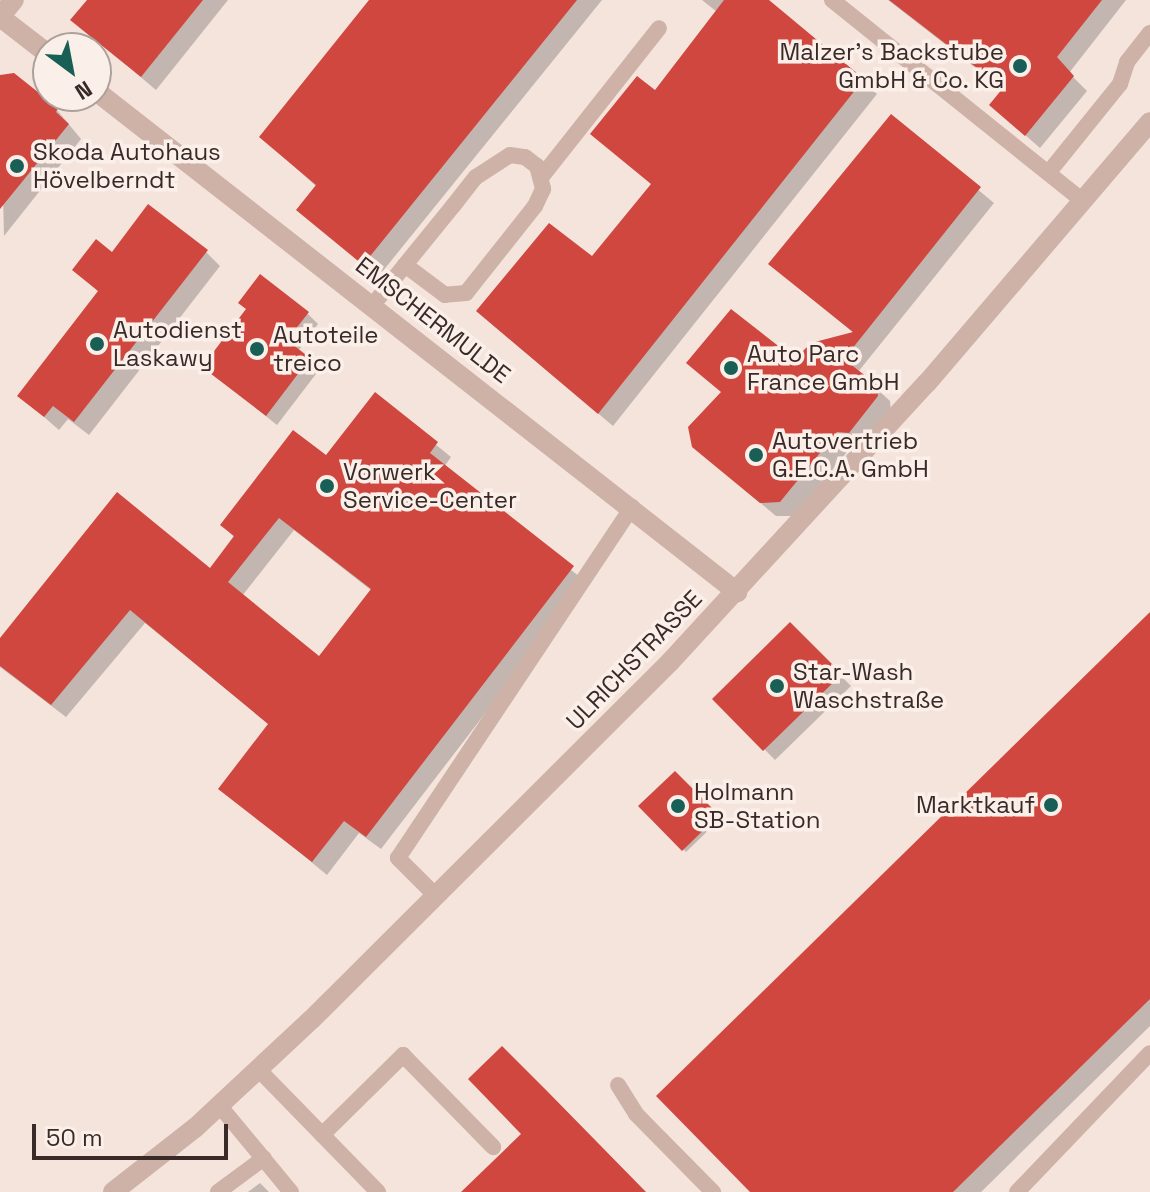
<!DOCTYPE html>
<html>
<head>
<meta charset="utf-8">
<style>
	body { margin:0 }
	#map { position:relative; width:1150px; height:1192px; overflow:hidden; background:#f4e4dc; font-family:"Space Grotesk",sans-serif }
	div>[style] { position:absolute }
	.shadow>* { inset:0; background:#0003 }
	.building>* { inset:0; background:#cf473f }
	.service>* { height:16px; margin:-8px; padding:0 8px; transform-origin:8px; border-radius:8px; background:#ceb1a7 }
	.minor>* { height:20px; margin:-10px; padding:0 10px; transform-origin:10px; border-radius:10px; background:#ceb1a7 }
	.tertiary>* { height:20px; margin:-10px; padding:0 10px; transform-origin:10px; border-radius:10px; background:#ceb1a7 }
	.dots>* { width:22px; height:22px; translate:-50% -50%; box-sizing:border-box; border:4px solid #fbf0e9; border-radius:50% }
	span { translate:-50% -50%; white-space:nowrap; text-align:center; line-height:1.15; -webkit-text-stroke:7px #fbf0e9; paint-order:stroke }
	.poi-label { font-size:24px; color:#392a28 }
	.right { translate:-100% -50%; text-align:right }
	.left { translate:0 -50%; text-align:left }
	.street-label { font-size:24px; color:#392a28 }
	.north { position:absolute; left:32px; top:32px; width:80px; height:80px; box-sizing:border-box; background:#fbf0e9; border:2px solid #ada19c; border-radius:50%; rotate:148deg; font-size:22px; font-weight:700; line-height:32px; text-align:center; color:#392a28 }
	.north::after { content:''; display:block; margin:auto; width:28px; height:36px; background:#1a5f56; clip-path:polygon(50% 0,100% 100%,50% 72%,0 100%) }
	.scale { position:absolute; left:32px; top:1124px; width:196px; height:36px; box-sizing:border-box; border:4px solid #392a28; border-top:0; padding-left:10px; font-size:24px; line-height:28px; white-space:nowrap; color:#392a28; -webkit-text-stroke:6px #fbf0e9; paint-order:stroke }
</style>
</head>
<body>
<div id="map">
	<div class="shadow">
		<i style="clip-path:polygon(90px 0,228px 0,156px 90px,73px 20px)"></i>
		<i style="clip-path:polygon(372px 0,602px 0,378px 277px,298px 210px,317px 187px,261px 137px)"></i>
		<i style="clip-path:polygon(702px 0,762px 0,877px 94px,613px 426px,492px 324px,593px 259px,652px 185px,655px 93px,717px 12px)"></i>
		<i style="clip-path:polygon(888px 0,1126px 0,1069px 73px,1087px 91px,1040px 148px,991px 105px,1004px 90px)"></i>
		<i style="clip-path:polygon(0 77px,57px 110px,81px 139px,4px 236px)"></i>
		<i style="clip-path:polygon(891px 117px,994px 203px,858px 372px,890px 401px,891px 411px,864px 446px,852px 446px,794px 516px,776px 516px,693px 446px,796px 362px,855px 334px,770px 264px)"></i>
		<i style="clip-path:polygon(206px 252px,220px 266px,89px 435px,68px 419px,59px 430px,20px 396px,100px 293px,75px 270px)"></i>
		<i style="clip-path:polygon(307px 313px,318px 324px,298px 351px,319px 370px,277px 425px,204px 367px)"></i>
		<i style="clip-path:polygon(evenodd,375px 395px,451px 457px,444px 467px,586px 582px,381px 849px,359px 833px,327px 875px,221px 788px,270px 725px,145px 623px,66px 717px,0 667px,0 641px,210px 571px,235px 538px,222px 525px,326px 458px,375px 395px,294px 530px,372px 591px,319px 659px,242px 596px,294px 530px)"></i>
		<i style="clip-path:polygon(1150px 615px,1150px 1026px,981px 1192px,753px 1192px)"></i>
		<i style="clip-path:polygon(790px 625px,851px 686px,775px 760px,715px 699px)"></i>
		<i style="clip-path:polygon(675px 773px,720px 819px,686px 852px,641px 806px)"></i>
		<i style="clip-path:polygon(260px 1183px,269px 1192px,248px 1192px)"></i>
	</div>
	<div class="building">
		<i style="clip-path:polygon(87px 0,203px 0,141px 77px,70px 20px)"></i>
		<i style="clip-path:polygon(369px 0,577px 0,363px 265px,296px 210px,316px 185px,259px 137px)"></i>
		<i style="clip-path:polygon(724px 0,769px 0,864px 79px,598px 414px,476px 311px,549px 223px,592px 256px,651px 184px,590px 134px,637px 76px,655px 90px)"></i>
		<i style="clip-path:polygon(889px 0,1102px 0,1057px 57px,1074px 76px,1025px 136px,989px 105px,1003px 88px)"></i>
		<i style="clip-path:polygon(14px 73px,58px 108px,56px 112px,69px 124px,0 209px,0 75px)"></i>
		<i style="clip-path:polygon(891px 114px,981px 187px,844px 359px,877px 385px,878px 396px,849px 433px,837px 432px,780px 502px,760px 503px,692px 447px,688px 427px,721px 392px,686px 363px,731px 309px,795px 359px,811px 343px,853px 332px,768px 264px)"></i>
		<i style="clip-path:polygon(148px 204px,208px 250px,74px 422px,53px 406px,44px 417px,17px 396px,98px 291px,72px 270px,96px 239px,112px 252px)"></i>
		<i style="clip-path:polygon(260px 274px,309px 312px,287px 340px,310px 358px,266px 416px,202px 367px,246px 309px,238px 303px)"></i>
		<i style="clip-path:polygon(evenodd,375px 392px,438px 442px,430px 453px,574px 566px,366px 837px,344px 821px,312px 862px,218px 789px,268px 724px,130px 610px,51px 705px,0 666px,0 638px,117px 492px,210px 568px,234px 536px,220px 525px,293px 430px,326px 455px,375px 392px,279px 518px,371px 589px,319px 656px,228px 582px,279px 518px)"></i>
		<i style="clip-path:polygon(1150px 612px,1150px 999px,953px 1192px,750px 1192px,656px 1096px)"></i>
		<i style="clip-path:polygon(790px 622px,842px 674px,763px 751px,712px 699px)"></i>
		<i style="clip-path:polygon(675px 771px,719px 815px,682px 851px,638px 806px)"></i>
		<i style="clip-path:polygon(502px 1046px,547px 1091px,646px 1192px,461px 1192px,521px 1134px,468px 1079px)"></i>
	</div>
	<div class="service">
		<i style="left:832px;top:0;width:322px;rotate:38.7deg"></i>
		<i style="left:1049px;top:172px;width:113px;rotate:-51.1deg"></i>
		<i style="left:1120px;top:84px;width:23px;rotate:-72deg"></i>
		<i style="left:1127px;top:62px;width:37px;rotate:-52deg"></i>
		<i style="left:543px;top:175px;width:187px;rotate:-51.7deg"></i>
		<i style="left:372px;top:306px;width:53px;rotate:-51.2deg"></i>
		<i style="left:405px;top:265px;width:76px;rotate:-50.9deg"></i>
		<i style="left:453px;top:206px;width:37px;rotate:-52deg"></i>
		<i style="left:476px;top:177px;width:40px;rotate:-32.9deg"></i>
		<i style="left:510px;top:155px;width:15px;rotate:8deg"></i>
		<i style="left:525px;top:157px;width:15px;rotate:37deg"></i>
		<i style="left:537px;top:166px;width:24px;rotate:75deg"></i>
		<i style="left:543px;top:189px;width:19px;rotate:115deg"></i>
		<i style="left:535px;top:206px;width:111px;rotate:128.4deg"></i>
		<i style="left:466px;top:293px;width:21px;rotate:175deg"></i>
		<i style="left:445px;top:295px;width:50px;rotate:-143.1deg"></i>
		<i style="left:436px;top:896px;width:54px;rotate:-135deg"></i>
		<i style="left:398px;top:858px;width:422px;rotate:-56.3deg"></i>
		<i style="left:258px;top:1069px;width:172px;rotate:45.7deg"></i>
		<i style="left:618px;top:1085px;width:34px;rotate:58deg"></i>
		<i style="left:636px;top:1114px;width:110px;rotate:45.4deg"></i>
		<i style="left:219px;top:1105px;width:113px;rotate:50.4deg"></i>
		<i style="left:322px;top:1135px;width:114px;rotate:-44.6deg"></i>
		<i style="left:403px;top:1055px;width:129px;rotate:45.6deg"></i>
		<i style="left:218px;top:1192px;width:57px;rotate:-36.5deg"></i>
		<i style="left:1017px;top:1192px;width:192px;rotate:-46.3deg"></i>
	</div>
	<div class="minor">
		<i style="left:0;top:17px;width:61px;rotate:37.6deg"></i>
		<i style="left:96px;top:91px;width:814px;rotate:38.01deg"></i>
		<i style="left:113px;top:1192px;width:104px;rotate:-38deg"></i>
		<i style="left:195px;top:1128px;width:158px;rotate:-43deg"></i>
		<i style="left:311px;top:1020px;width:507px;rotate:-44.92deg"></i>
		<i style="left:670px;top:662px;width:379px;rotate:-47.4deg"></i>
		<i style="left:927px;top:383px;width:343px;rotate:-49.5deg"></i>
	</div>
	<div class="tertiary">
		<i style="left:0;top:17px;width:22px;rotate:-51deg"></i>
	</div>
	<div class="dots">
		<i style="left:1020px;top:66px;background:#1a5f56"></i>
		<i style="left:17px;top:166px;background:#1a5f56"></i>
		<i style="left:97px;top:344px;background:#1a5f56"></i>
		<i style="left:257px;top:349px;background:#1a5f56"></i>
		<i style="left:731px;top:368px;background:#1a5f56"></i>
		<i style="left:756px;top:455px;background:#1a5f56"></i>
		<i style="left:327px;top:486px;background:#1a5f56"></i>
		<i style="left:777px;top:686px;background:#1a5f56"></i>
		<i style="left:1051px;top:805px;background:#1a5f56"></i>
		<i style="left:678px;top:806px;background:#1a5f56"></i>
	</div>
	<div class="poi-label">
		<span class="right" style="left:1004px;top:66px">Malzer's Backstube<br>GmbH &amp; Co. KG</span>
		<span class="left" style="left:33px;top:166px">Skoda Autohaus<br>Hövelberndt</span>
		<span class="left" style="left:113px;top:344px">Autodienst<br>Laskawy</span>
		<span class="left" style="left:273px;top:349px">Autoteile<br>treico</span>
		<span class="left" style="left:747px;top:368px">Auto Parc<br>France GmbH</span>
		<span class="left" style="left:772px;top:455px">Autovertrieb<br>G.E.C.A. GmbH</span>
		<span class="left" style="left:343px;top:486px">Vorwerk<br>Service-Center</span>
		<span class="left" style="left:793px;top:686px">Star-Wash<br>Waschstraße</span>
		<span class="left" style="left:694px;top:806px">Holmann<br>SB-Station</span>
		<span class="right" style="left:1035px;top:805px">Marktkauf</span>
	</div>
	<div class="street-label">
		<span style="left:433px;top:320px;rotate:38deg">EMSCHERMULDE</span>
		<span style="left:634px;top:660px;rotate:-46deg">ULRICHSTRASSE</span>
	</div>
	<div class="north">N</div>
	<div class="scale">50 m</div>
</div>
</body>
</html>
